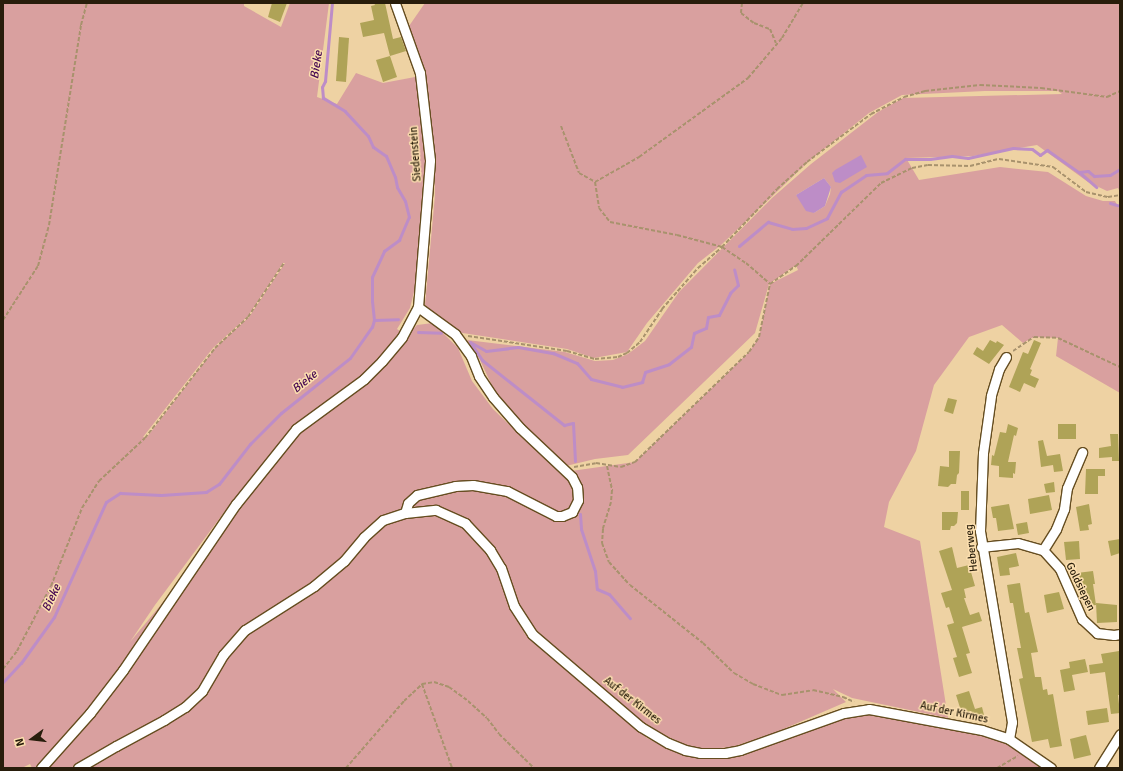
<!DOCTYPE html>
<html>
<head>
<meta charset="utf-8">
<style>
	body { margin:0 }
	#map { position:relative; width:1123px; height:771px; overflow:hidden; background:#eed2a3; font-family:Signika,sans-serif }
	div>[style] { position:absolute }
	.green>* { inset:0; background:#d9a09f }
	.water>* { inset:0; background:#bd8dc7 }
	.stream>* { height:3px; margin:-1.5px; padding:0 1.5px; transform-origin:1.5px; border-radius:1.5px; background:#bd8dc7 }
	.building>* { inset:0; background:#afa357 }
	.path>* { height:2px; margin-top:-1px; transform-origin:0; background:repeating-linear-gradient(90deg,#a8926d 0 4px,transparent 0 6px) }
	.roads { filter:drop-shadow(1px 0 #654d20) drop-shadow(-1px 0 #654d20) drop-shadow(0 1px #654d20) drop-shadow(0 -1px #654d20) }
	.street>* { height:9px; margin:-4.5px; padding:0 4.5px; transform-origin:4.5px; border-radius:4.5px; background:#fff }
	span { translate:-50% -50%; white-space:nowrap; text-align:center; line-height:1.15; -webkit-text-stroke:3px #fcdfaf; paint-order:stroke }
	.street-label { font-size:11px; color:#281d0b }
	.water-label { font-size:12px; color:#460852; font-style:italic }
	.frame { position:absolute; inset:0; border:4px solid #281d0b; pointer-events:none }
	.north { position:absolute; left:12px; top:719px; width:40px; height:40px; -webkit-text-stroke:3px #fcdfaf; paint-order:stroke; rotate:255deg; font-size:11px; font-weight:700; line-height:16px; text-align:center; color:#281d0b }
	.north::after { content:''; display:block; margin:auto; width:14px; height:18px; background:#281d0b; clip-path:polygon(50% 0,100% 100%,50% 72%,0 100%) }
</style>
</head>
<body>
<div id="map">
	<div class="green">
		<i style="clip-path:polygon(evenodd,3px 3px,244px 3px,244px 6px,281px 27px,290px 3px,329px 3px,317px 97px,337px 104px,356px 73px,383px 83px,415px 77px,417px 74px,426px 158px,419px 248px,415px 288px,410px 308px,397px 329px,407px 336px,417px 325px,433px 323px,458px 348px,472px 381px,493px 409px,529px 444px,564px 472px,635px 462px,749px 352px,759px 337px,770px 284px,798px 270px,796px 265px,769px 284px,755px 333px,628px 455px,595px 459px,566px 466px,523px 426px,494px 390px,480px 360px,467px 340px,565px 352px,595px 361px,613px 360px,628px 354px,645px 341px,679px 292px,772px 198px,811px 164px,878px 112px,903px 98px,1062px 94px,1058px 91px,985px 91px,902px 95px,869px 113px,808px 162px,721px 245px,698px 263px,647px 323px,627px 352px,594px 358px,567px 349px,456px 332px,425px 305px,435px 195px,434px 159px,424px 71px,409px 26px,425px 3px,1120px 3px,1120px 192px,1118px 188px,1107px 191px,1088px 182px,1037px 145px,973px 156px,906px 158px,919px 180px,1000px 167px,1048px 172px,1086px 196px,1103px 201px,1115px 201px,1120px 210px,1120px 393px,1056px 356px,1058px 338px,1034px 337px,1023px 343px,1002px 325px,969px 337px,934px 385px,916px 451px,889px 502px,884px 527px,920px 541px,948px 718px,852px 698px,833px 689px,846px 702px,772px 734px,732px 747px,696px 750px,650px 728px,548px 642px,530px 623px,524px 633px,647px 738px,675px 752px,704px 759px,741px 755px,841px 719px,863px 714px,894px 717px,982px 734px,1006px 742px,1040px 768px,32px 768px,30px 764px,22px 768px,3px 768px,3px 3px,824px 178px,831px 187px,830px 194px,825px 206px,814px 213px,796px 195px,824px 178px,3px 3px,283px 263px,285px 263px,249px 317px,215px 348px,147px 437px,143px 437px,213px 348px,248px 316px,283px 263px,3px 3px,231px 503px,241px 508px,130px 642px,155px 605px,231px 503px)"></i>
	</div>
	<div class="water">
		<i style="clip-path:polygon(861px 155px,867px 167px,840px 183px,835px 182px,832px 173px,835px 170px)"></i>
		<i style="clip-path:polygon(824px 178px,831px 187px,825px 206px,814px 213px,806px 211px,796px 195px)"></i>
	</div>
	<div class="stream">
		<i style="left:1079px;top:172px;width:9px;rotate:-6deg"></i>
		<i style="left:1088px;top:171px;width:8px;rotate:40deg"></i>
		<i style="left:1094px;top:176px;width:16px;rotate:-4deg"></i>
		<i style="left:1110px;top:175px;width:12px;rotate:-31deg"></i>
		<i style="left:1110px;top:203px;width:10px;rotate:17deg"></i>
		<i style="left:739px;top:246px;width:38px;rotate:-40deg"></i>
		<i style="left:768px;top:222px;width:25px;rotate:16deg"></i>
		<i style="left:792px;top:229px;width:14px;rotate:-4deg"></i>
		<i style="left:806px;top:228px;width:23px;rotate:-25deg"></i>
		<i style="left:827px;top:218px;width:30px;rotate:-62deg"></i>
		<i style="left:841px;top:192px;width:30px;rotate:-34deg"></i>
		<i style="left:866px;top:175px;width:21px;rotate:-5deg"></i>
		<i style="left:887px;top:173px;width:23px;rotate:-38deg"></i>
		<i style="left:905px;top:159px;width:25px"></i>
		<i style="left:930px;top:159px;width:22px;rotate:-8deg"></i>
		<i style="left:952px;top:156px;width:16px;rotate:7deg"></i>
		<i style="left:968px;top:158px;width:46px;rotate:-12.5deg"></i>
		<i style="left:1013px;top:148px;width:19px;rotate:3deg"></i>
		<i style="left:1032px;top:149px;width:10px;rotate:37deg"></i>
		<i style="left:1040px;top:155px;width:9px;rotate:-36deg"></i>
		<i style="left:1047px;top:150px;width:39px;rotate:35deg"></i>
		<i style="left:1079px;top:172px;width:23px;rotate:41deg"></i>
		<i style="left:374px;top:320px;width:24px;rotate:-2deg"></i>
		<i style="left:418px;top:332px;width:23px;rotate:2deg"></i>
		<i style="left:470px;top:342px;width:18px;rotate:29deg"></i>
		<i style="left:486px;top:351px;width:32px;rotate:-7deg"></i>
		<i style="left:518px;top:347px;width:36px;rotate:10deg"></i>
		<i style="left:553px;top:353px;width:26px;rotate:23deg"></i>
		<i style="left:577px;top:363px;width:21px;rotate:49deg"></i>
		<i style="left:591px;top:379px;width:32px;rotate:14deg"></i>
		<i style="left:622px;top:387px;width:21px;rotate:-14deg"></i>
		<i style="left:642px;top:382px;width:10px;rotate:-73deg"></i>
		<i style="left:645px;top:372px;width:25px;rotate:-18deg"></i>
		<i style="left:669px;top:364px;width:28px;rotate:-38deg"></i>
		<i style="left:691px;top:347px;width:14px;rotate:-78deg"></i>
		<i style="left:694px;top:333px;width:13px;rotate:-23deg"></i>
		<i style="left:706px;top:328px;width:11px;rotate:-80deg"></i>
		<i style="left:708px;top:317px;width:11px;rotate:-10deg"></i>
		<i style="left:719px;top:315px;width:25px;rotate:-63deg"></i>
		<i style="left:730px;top:293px;width:11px;rotate:-45deg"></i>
		<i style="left:738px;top:285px;width:16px;rotate:-104deg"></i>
		<i style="left:470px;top:342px;width:22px;rotate:56deg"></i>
		<i style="left:482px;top:360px;width:105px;rotate:38.4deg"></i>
		<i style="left:564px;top:425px;width:9px;rotate:-13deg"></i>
		<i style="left:573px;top:423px;width:38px;rotate:87deg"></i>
		<i style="left:580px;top:514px;width:15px;rotate:86deg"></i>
		<i style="left:581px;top:529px;width:44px;rotate:71.6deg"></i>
		<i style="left:595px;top:571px;width:18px;rotate:84deg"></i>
		<i style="left:597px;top:589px;width:13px;rotate:23deg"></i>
		<i style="left:609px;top:594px;width:32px;rotate:49deg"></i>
		<i style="left:3px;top:682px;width:26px;rotate:-47deg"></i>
		<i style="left:21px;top:663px;width:57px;rotate:-54.3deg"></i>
		<i style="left:54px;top:617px;width:126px;rotate:-65.7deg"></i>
		<i style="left:106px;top:502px;width:17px;rotate:-33deg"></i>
		<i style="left:120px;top:493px;width:41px;rotate:2.8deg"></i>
		<i style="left:161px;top:495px;width:45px;rotate:-3.8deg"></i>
		<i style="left:206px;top:492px;width:15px;rotate:-32deg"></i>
		<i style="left:219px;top:484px;width:51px;rotate:-52.2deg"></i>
		<i style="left:250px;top:444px;width:44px;rotate:-45deg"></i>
		<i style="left:281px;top:413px;width:88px;rotate:-38.6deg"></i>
		<i style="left:350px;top:358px;width:38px;rotate:-55deg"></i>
		<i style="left:372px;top:327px;width:7px;rotate:-74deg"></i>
		<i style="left:374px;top:320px;width:19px;rotate:-96deg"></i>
		<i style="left:372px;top:301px;width:24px;rotate:-90deg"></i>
		<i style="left:372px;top:277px;width:29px;rotate:-65deg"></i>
		<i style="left:384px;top:251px;width:19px;rotate:-36deg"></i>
		<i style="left:399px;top:240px;width:25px;rotate:-67deg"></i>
		<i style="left:409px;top:217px;width:16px;rotate:-104deg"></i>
		<i style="left:405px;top:201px;width:16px;rotate:-120deg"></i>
		<i style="left:397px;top:187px;width:10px;rotate:-101deg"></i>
		<i style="left:395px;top:177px;width:23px;rotate:-113deg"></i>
		<i style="left:386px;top:156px;width:16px;rotate:-145deg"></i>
		<i style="left:373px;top:147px;width:12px;rotate:-114deg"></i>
		<i style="left:368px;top:136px;width:34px;rotate:-133deg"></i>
		<i style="left:345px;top:111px;width:26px;rotate:-149deg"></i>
		<i style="left:323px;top:98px;width:11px;rotate:-95deg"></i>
		<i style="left:322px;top:87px;width:7px;rotate:-63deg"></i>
		<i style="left:325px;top:81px;width:78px;rotate:-84.9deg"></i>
	</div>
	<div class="building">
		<i style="clip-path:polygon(272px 3px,287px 3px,280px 22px,268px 17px)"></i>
		<i style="clip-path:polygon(374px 3px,385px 3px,393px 39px,401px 37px,406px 51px,390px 56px,384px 33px,363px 37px,360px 23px,374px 20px,371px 6px,375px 5px)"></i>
		<i style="clip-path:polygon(339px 37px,349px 38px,346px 82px,336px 81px)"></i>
		<i style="clip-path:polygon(390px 56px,397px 77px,383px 82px,376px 60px)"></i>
		<i style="clip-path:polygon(990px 340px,996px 343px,997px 341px,1004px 345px,989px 364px,973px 354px,977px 347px,983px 351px)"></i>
		<i style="clip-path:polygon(1034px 340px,1041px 343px,1030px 369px,1032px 370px,1030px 375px,1039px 379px,1035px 388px,1024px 383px,1020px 392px,1009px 387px,1023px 352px,1028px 354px)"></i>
		<i style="clip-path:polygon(948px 398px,957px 400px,953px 414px,944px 411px)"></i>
		<i style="clip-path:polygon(1008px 424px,1018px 428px,1016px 436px,1014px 435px,1008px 462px,1016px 462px,1015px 474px,1013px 473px,1013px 478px,999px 477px,999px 466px,991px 465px,992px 455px,994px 456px,1000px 432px,1006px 433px)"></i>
		<i style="clip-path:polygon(1058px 424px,1076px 424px,1076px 439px,1058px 439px)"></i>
		<i style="clip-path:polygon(1110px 434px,1118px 434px,1119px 461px,1112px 461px,1112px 457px,1099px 458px,1099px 448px,1111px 446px)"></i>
		<i style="clip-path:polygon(1043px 440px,1047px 456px,1060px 454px,1063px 471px,1054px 472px,1053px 465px,1041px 467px,1038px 441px)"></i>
		<i style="clip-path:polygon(949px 451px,960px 451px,959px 473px,957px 475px,956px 484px,951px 484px,948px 487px,938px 486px,940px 466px,949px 467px)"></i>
		<i style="clip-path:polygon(1086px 469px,1105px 469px,1105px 476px,1098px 476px,1098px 494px,1085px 494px)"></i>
		<i style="clip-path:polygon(1054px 482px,1055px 492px,1046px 493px,1044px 484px)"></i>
		<i style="clip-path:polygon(961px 491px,969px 491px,969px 510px,961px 510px)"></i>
		<i style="clip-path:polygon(1049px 495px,1052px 510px,1030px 514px,1028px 499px)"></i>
		<i style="clip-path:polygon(1009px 504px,1014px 529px,998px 531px,996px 518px,993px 518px,991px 507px)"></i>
		<i style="clip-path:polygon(1089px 504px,1092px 524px,1088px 525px,1089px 530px,1080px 531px,1076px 507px)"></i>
		<i style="clip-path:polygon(942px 512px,958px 512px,957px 523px,954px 526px,951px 526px,950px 530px,942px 530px)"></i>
		<i style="clip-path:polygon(1027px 522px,1029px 533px,1018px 535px,1016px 524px)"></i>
		<i style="clip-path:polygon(1120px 539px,1120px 553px,1111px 556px,1108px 541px)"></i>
		<i style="clip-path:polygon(1079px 541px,1080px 559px,1066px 560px,1064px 542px)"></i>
		<i style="clip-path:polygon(952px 547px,957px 568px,969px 565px,975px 586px,964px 589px,966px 598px,964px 598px,970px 615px,979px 612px,982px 621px,962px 627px,970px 653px,966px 654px,972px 673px,959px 677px,953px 658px,957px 657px,947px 625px,954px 623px,949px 607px,946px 608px,941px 593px,952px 590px,939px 551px)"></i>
		<i style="clip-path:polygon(1016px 553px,1019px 566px,1009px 568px,1010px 575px,1000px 576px,997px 557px)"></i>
		<i style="clip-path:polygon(1093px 571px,1095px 584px,1093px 584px,1096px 605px,1087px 606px,1084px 585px,1079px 586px,1077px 573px)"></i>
		<i style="clip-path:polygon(1020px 583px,1025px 613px,1029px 612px,1038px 652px,1031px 653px,1035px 677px,1041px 677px,1043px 690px,1047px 689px,1048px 695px,1053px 694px,1062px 746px,1050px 748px,1048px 739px,1032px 742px,1019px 679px,1023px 678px,1017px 648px,1021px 648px,1013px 603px,1010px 603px,1007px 585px)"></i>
		<i style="clip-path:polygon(1059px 592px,1064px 609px,1047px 613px,1044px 595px)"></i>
		<i style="clip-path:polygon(1096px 603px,1117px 605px,1117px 622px,1097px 623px)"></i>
		<i style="clip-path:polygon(1119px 651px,1120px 695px,1118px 695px,1120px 713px,1111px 714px,1105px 672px,1090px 674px,1089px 665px,1103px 663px,1101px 654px)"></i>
		<i style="clip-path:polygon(1085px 659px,1088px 672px,1072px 675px,1075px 690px,1064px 692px,1060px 670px,1070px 668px,1069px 662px)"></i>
		<i style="clip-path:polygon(969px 691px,975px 709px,982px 707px,984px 715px,973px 718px,971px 711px,962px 714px,956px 695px)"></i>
		<i style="clip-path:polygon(1107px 708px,1109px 722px,1088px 725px,1086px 711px)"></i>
		<i style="clip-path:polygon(1086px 735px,1091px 755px,1074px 759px,1070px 739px)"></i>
	</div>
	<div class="path">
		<i style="left:742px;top:3px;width:10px;rotate:96deg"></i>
		<i style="left:741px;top:13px;width:16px;rotate:38deg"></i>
		<i style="left:754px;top:23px;width:17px;rotate:21deg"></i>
		<i style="left:770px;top:29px;width:15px;rotate:67deg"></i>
		<i style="left:561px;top:126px;width:50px;rotate:69deg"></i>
		<i style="left:579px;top:173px;width:18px;rotate:29deg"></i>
		<i style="left:595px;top:182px;width:26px;rotate:81deg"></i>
		<i style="left:599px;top:208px;width:18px;rotate:52deg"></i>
		<i style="left:610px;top:222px;width:68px;rotate:11deg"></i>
		<i style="left:677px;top:235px;width:47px;rotate:14.9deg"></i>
		<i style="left:722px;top:247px;width:29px;rotate:34deg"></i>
		<i style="left:746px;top:263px;width:32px;rotate:41deg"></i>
		<i style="left:595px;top:182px;width:51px;rotate:-29.6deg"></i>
		<i style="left:639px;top:157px;width:135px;rotate:-35.9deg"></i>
		<i style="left:748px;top:78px;width:52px;rotate:-49.6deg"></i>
		<i style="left:782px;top:38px;width:41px;rotate:-59deg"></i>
		<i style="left:3px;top:320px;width:64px;rotate:-57.1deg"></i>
		<i style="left:38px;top:266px;width:42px;rotate:-75deg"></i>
		<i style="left:49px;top:225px;width:203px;rotate:-80.9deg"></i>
		<i style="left:81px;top:25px;width:23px;rotate:-75deg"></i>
		<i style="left:468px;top:336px;width:100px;rotate:8.6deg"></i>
		<i style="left:567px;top:351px;width:29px;rotate:16deg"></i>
		<i style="left:595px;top:359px;width:23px;rotate:-5deg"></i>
		<i style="left:618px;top:357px;width:10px;rotate:-24deg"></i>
		<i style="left:627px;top:353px;width:17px;rotate:-40deg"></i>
		<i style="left:640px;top:342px;width:40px;rotate:-56deg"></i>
		<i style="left:662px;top:309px;width:55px;rotate:-48.7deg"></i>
		<i style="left:698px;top:268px;width:32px;rotate:-41deg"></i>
		<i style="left:722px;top:247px;width:80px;rotate:-46.5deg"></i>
		<i style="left:777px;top:189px;width:40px;rotate:-42deg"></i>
		<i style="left:807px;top:162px;width:80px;rotate:-36.9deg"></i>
		<i style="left:871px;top:114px;width:37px;rotate:-27deg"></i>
		<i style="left:904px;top:97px;width:22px;rotate:-16deg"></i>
		<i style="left:925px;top:91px;width:55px;rotate:-6.2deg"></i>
		<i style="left:980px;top:85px;width:61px;rotate:2.8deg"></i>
		<i style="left:1041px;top:88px;width:67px;rotate:7.8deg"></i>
		<i style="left:1107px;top:97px;width:14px;rotate:-25deg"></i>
		<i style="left:1013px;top:351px;width:25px;rotate:-34deg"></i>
		<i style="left:1034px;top:337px;width:24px;rotate:2deg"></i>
		<i style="left:1058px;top:338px;width:68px;rotate:25.1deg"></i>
		<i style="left:607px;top:466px;width:25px;rotate:78deg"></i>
		<i style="left:612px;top:490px;width:12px;rotate:95deg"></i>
		<i style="left:611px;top:502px;width:28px;rotate:107deg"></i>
		<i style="left:603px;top:529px;width:14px;rotate:94deg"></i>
		<i style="left:602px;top:543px;width:20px;rotate:70deg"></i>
		<i style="left:609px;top:562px;width:31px;rotate:48deg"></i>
		<i style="left:630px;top:585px;width:93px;rotate:38.5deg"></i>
		<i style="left:703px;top:643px;width:43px;rotate:44.1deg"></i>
		<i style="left:734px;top:673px;width:22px;rotate:30deg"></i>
		<i style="left:753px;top:684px;width:31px;rotate:21deg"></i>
		<i style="left:782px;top:695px;width:31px;rotate:-9deg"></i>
		<i style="left:813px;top:690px;width:31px;rotate:13deg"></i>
		<i style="left:843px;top:697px;width:12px;rotate:24deg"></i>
		<i style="left:574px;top:467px;width:22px;rotate:-10deg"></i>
		<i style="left:596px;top:463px;width:25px;rotate:9deg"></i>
		<i style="left:621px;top:467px;width:15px;rotate:-20deg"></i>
		<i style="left:635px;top:462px;width:158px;rotate:-44deg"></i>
		<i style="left:749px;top:352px;width:18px;rotate:-56deg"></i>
		<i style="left:759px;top:337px;width:54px;rotate:-78.3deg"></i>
		<i style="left:770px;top:284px;width:32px;rotate:-35deg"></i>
		<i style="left:796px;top:266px;width:119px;rotate:-44.3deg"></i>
		<i style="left:881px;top:183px;width:34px;rotate:-26deg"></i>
		<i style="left:912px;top:168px;width:16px;rotate:-11deg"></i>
		<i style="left:928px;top:165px;width:42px;rotate:1.4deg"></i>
		<i style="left:970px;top:166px;width:30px;rotate:-14deg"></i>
		<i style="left:999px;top:159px;width:55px;rotate:8.4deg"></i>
		<i style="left:1053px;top:167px;width:41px;rotate:37.1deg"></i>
		<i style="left:1086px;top:192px;width:23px;rotate:13deg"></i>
		<i style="left:1108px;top:197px;width:12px;rotate:-9deg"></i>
		<i style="left:3px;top:669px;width:23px;rotate:-52deg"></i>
		<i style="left:17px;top:651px;width:73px;rotate:-62.4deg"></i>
		<i style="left:51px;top:586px;width:84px;rotate:-68.3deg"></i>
		<i style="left:82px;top:508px;width:32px;rotate:-58deg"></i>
		<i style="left:99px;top:481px;width:63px;rotate:-43.1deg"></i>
		<i style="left:145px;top:438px;width:114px;rotate:-52.1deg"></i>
		<i style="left:215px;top:348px;width:45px;rotate:-43.2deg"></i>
		<i style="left:248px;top:317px;width:65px;rotate:-56.3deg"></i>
		<i style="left:422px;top:684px;width:89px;rotate:70.3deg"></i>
		<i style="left:346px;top:768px;width:89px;rotate:-49.1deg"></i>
		<i style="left:404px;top:701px;width:25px;rotate:-43deg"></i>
		<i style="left:422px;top:684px;width:12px;rotate:-9deg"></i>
		<i style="left:434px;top:682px;width:16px;rotate:18deg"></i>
		<i style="left:449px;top:687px;width:24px;rotate:36deg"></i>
		<i style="left:468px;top:701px;width:25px;rotate:42deg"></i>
		<i style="left:487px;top:718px;width:20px;rotate:53deg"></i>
		<i style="left:499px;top:734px;width:49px;rotate:44.2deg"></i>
		<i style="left:997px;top:768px;width:24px;rotate:-30deg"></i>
	</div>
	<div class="roads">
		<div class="street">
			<i style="left:1006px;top:357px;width:14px;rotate:120deg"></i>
			<i style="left:999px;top:369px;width:28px;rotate:107deg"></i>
			<i style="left:991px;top:396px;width:58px;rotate:98deg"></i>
			<i style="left:983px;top:453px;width:78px;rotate:92.2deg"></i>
			<i style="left:980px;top:531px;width:194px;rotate:80.5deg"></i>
			<i style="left:1012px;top:722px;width:17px;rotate:100deg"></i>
			<i style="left:405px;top:513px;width:10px;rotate:-73deg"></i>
			<i style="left:408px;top:503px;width:12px;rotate:-42deg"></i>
			<i style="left:417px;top:495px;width:39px;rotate:-13deg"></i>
			<i style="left:455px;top:486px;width:18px;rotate:-3deg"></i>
			<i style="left:473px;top:485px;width:35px;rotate:10deg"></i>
			<i style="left:507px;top:491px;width:55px;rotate:27deg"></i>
			<i style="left:556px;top:516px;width:6px"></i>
			<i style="left:562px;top:516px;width:11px;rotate:-22deg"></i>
			<i style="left:572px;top:512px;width:13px;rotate:-63deg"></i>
			<i style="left:578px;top:500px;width:13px;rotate:-94deg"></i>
			<i style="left:577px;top:487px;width:11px;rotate:-117deg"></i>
			<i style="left:572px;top:477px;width:71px;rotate:-136.7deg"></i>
			<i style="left:520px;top:428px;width:41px;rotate:-131.1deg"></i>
			<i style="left:493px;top:397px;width:25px;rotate:-124deg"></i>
			<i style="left:479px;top:376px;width:22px;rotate:-112deg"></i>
			<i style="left:471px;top:356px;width:27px;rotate:-126deg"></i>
			<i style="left:455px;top:334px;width:46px;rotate:-143.9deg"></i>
			<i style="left:981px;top:547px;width:37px;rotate:-6deg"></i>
			<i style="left:1018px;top:543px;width:26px;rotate:16deg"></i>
			<i style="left:1043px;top:550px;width:25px;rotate:48deg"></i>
			<i style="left:1060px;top:569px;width:55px;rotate:66.3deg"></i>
			<i style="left:1082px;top:619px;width:21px;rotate:43deg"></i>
			<i style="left:1097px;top:633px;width:17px;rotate:7deg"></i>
			<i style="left:1114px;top:635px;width:6px;rotate:-9deg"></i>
			<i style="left:1043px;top:550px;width:25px;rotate:-58deg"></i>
			<i style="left:1056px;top:529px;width:22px;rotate:-68deg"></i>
			<i style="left:1064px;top:509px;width:21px;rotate:-82deg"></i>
			<i style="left:1067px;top:488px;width:39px;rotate:-67deg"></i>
			<i style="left:41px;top:768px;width:74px;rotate:-48.3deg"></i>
			<i style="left:90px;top:713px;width:54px;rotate:-52.5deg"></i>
			<i style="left:123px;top:670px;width:201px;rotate:-55.8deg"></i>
			<i style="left:236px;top:504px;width:96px;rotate:-51.3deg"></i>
			<i style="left:296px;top:429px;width:84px;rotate:-36.3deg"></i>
			<i style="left:364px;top:379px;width:25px;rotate:-45deg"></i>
			<i style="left:382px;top:361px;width:31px;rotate:-50deg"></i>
			<i style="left:402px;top:337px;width:34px;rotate:-62deg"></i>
			<i style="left:418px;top:307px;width:147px;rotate:-85.3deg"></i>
			<i style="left:430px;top:160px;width:88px;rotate:-96.6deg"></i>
			<i style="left:420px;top:73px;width:74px;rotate:-109.7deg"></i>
			<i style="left:78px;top:768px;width:44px;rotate:-30.1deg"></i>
			<i style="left:116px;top:746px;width:55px;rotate:-28.4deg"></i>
			<i style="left:164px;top:720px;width:25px;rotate:-32deg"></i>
			<i style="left:185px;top:707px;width:23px;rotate:-43deg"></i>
			<i style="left:202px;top:691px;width:42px;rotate:-59.7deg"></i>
			<i style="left:223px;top:655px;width:33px;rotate:-49deg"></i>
			<i style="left:245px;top:630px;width:82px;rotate:-32.5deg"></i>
			<i style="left:314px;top:586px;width:39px;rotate:-40deg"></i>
			<i style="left:344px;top:561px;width:31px;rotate:-50deg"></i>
			<i style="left:364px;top:537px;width:25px;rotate:-42deg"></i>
			<i style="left:383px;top:520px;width:23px;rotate:-18deg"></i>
			<i style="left:405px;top:513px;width:31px;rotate:-6deg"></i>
			<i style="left:436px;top:510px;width:32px;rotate:24deg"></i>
			<i style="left:465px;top:523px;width:37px;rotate:47deg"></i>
			<i style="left:490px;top:550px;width:21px;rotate:59deg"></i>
			<i style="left:501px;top:568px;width:40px;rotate:71.1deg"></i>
			<i style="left:514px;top:606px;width:33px;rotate:57deg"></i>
			<i style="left:532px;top:634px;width:143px;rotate:40.5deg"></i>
			<i style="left:641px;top:727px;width:31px;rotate:31deg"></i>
			<i style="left:668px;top:743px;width:18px;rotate:22deg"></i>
			<i style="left:685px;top:750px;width:15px;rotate:11deg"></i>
			<i style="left:700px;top:753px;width:25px"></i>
			<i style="left:725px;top:753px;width:15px;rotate:-11deg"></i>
			<i style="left:740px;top:750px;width:110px;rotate:-19.6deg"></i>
			<i style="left:844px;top:713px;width:25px;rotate:-9deg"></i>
			<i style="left:869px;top:709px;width:115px;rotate:10.5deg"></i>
			<i style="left:982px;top:730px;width:28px;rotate:18deg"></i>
			<i style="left:1009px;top:739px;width:51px;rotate:34.6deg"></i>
			<i style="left:1099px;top:768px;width:40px;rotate:-58deg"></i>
		</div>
	</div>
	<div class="street-label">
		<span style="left:416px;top:154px;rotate:-94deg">Siedenstein</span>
		<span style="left:972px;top:548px;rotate:-96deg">Heberweg</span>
		<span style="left:1080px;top:587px;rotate:64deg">Goldsiepen</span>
		<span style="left:632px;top:701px;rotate:38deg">Auf der Kirmes</span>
		<span style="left:954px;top:713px;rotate:12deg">Auf der Kirmes</span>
	</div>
	<div class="water-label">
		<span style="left:317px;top:65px;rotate:-82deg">Bieke</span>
		<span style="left:305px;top:382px;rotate:-39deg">Bieke</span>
		<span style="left:52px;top:598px;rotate:-65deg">Bieke</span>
	</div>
	<div class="frame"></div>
	<div class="north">N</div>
</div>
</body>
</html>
